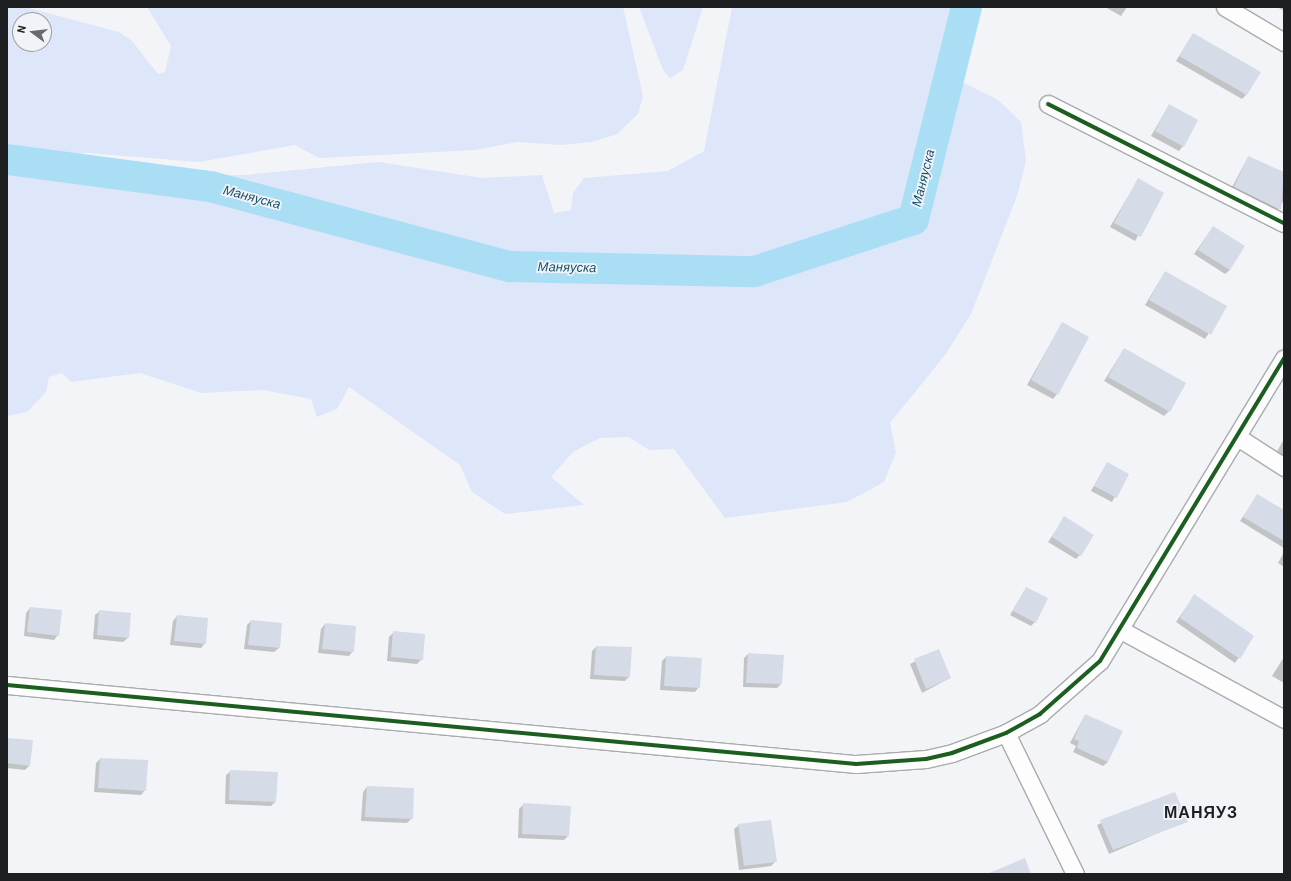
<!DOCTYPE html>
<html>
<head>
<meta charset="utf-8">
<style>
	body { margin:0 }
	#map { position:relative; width:1291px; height:881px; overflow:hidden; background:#f3f4f7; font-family:Barlow,sans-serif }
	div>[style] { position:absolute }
	.green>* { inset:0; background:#dee6fa }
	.shadow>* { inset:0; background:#0003 }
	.river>* { height:31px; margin:-15.5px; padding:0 15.5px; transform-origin:15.5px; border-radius:15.5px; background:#aadef4 }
	.building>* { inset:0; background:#d5dbe7 }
	.roads { filter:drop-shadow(1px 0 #aaabad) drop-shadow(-1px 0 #aaabad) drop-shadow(0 1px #aaabad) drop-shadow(0 -1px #aaabad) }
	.minor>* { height:17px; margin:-8.5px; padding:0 8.5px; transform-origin:8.5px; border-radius:8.5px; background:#fdfdfe }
	.cycleway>* { height:4px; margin:-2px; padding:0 2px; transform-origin:2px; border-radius:2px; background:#1b5e20 }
	span { translate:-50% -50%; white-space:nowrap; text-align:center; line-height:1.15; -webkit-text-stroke:3.5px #f1f3f9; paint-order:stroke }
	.water-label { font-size:13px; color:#175368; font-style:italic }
	.district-label { font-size:16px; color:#1e1f21; font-weight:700; letter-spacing:1px }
	.frame { position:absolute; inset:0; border:8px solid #1e1f21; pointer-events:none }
	.north { position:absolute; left:12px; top:12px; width:40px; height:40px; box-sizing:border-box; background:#f1f3f9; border:1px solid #9d9ea3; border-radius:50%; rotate:285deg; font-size:11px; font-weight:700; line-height:16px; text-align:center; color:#1e1f21 }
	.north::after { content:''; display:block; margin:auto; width:14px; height:18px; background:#696a6c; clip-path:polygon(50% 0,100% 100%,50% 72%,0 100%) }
</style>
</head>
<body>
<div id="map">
	<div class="green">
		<i style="clip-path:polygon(evenodd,7px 7px,25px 7px,119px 32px,132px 41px,158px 74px,165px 72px,171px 46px,147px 7px,623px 7px,643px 96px,638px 114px,617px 134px,592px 142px,561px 145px,518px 142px,475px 150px,319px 158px,295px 145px,199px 162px,89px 153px,47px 156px,7px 150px,7px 7px,20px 20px,44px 20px,44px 44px,20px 44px,20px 20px)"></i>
		<i style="clip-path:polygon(639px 7px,703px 7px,683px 70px,670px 78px,663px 70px)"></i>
		<i style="clip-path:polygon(732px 7px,961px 7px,944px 73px,998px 100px,1021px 122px,1026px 161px,1017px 196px,971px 314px,945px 355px,890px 423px,896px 452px,884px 482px,847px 502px,725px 518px,674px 449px,649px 450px,629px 437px,600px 438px,573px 452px,551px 477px,584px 505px,505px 514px,472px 492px,460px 465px,349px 387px,337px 409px,317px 417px,311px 399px,263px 390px,201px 393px,140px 373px,71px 382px,62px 373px,49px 377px,46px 392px,27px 412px,7px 416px,7px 162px,169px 175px,245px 175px,378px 162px,482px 178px,542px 175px,554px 213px,571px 210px,573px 193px,584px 178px,668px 171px,704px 151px)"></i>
	</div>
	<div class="shadow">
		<i style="clip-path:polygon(1105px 7px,1127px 7px,1121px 16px)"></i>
		<i style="clip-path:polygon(1277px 7px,1284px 7px,1284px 11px)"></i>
		<i style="clip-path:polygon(1193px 34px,1246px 95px,1242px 99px,1176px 61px)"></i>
		<i style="clip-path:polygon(1169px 105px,1183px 146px,1179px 151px,1151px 136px)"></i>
		<i style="clip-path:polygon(1248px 157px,1284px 173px,1284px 200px,1275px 214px,1230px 191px)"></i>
		<i style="clip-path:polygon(1138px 180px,1163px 193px,1135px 241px,1110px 227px)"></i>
		<i style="clip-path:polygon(1213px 227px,1230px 270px,1225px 274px,1194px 254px)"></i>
		<i style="clip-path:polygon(1165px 272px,1226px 307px,1205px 339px,1145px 305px)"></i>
		<i style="clip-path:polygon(1062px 323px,1057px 394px,1053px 399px,1027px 385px)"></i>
		<i style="clip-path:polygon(1124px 349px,1169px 411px,1164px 416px,1104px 381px)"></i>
		<i style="clip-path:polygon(1284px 439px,1284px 460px,1275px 455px)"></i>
		<i style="clip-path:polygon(1107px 463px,1128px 474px,1112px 502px,1091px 491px)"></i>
		<i style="clip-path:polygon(1258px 495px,1284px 511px,1284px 548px,1240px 521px)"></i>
		<i style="clip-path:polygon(1065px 517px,1080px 555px,1076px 559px,1048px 542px)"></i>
		<i style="clip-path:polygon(1284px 552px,1284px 567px,1278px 563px)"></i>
		<i style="clip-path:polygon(1026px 588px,1035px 622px,1031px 626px,1010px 615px)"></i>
		<i style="clip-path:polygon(1194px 596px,1253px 636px,1235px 663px,1176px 622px)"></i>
		<i style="clip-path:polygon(30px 608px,58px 635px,54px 640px,24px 636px,26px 613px)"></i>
		<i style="clip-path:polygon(100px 611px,128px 638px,123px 642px,93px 639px,95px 615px)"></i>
		<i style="clip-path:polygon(177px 616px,205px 643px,201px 648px,170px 645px,173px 621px)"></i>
		<i style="clip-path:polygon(251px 621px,279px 648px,274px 652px,244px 649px,247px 625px)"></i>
		<i style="clip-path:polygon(325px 624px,353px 651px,349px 656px,318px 653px,321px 629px)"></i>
		<i style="clip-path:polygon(394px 632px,422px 659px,417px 664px,387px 661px,389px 637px)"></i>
		<i style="clip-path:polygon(596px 647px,629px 677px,625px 681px,590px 679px,592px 651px)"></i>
		<i style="clip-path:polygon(938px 650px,950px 678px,922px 693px,910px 664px)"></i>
		<i style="clip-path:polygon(748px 654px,781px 684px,777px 688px,743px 687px,744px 658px)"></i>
		<i style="clip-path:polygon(666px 657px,699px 687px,695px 692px,660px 690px,662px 661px)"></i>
		<i style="clip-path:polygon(1284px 657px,1284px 683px,1272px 676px)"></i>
		<i style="clip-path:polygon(1085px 715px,1108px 762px,1103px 766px,1073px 752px,1076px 746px,1070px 743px)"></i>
		<i style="clip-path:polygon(7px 739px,30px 765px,25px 770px,7px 768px)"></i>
		<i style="clip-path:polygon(100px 759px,145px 790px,141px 795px,94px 792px,96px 763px)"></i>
		<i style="clip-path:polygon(231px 771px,277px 773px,275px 802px,271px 806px,225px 804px,226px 775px)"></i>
		<i style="clip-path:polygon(367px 787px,412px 818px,407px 823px,361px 821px,363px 792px)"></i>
		<i style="clip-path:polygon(524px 804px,568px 836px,564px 840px,518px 838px,519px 809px)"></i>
		<i style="clip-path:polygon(1125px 811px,1126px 814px,1186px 821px,1109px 854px,1097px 825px)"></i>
		<i style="clip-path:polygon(739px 825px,775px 862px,771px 866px,739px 870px,734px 829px)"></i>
	</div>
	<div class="river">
		<i style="left:7px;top:159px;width:205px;rotate:7.6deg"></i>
		<i style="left:210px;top:186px;width:310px;rotate:15deg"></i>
		<i style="left:509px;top:266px;width:245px;rotate:1.2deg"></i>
		<i style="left:754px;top:271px;width:167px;rotate:-18.1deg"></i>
		<i style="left:913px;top:219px;width:219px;rotate:-76deg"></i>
	</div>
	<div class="building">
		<i style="clip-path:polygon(1193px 33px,1261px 72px,1247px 95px,1179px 56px)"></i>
		<i style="clip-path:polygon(1169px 104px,1198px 120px,1184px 147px,1155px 131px)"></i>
		<i style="clip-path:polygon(1248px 156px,1284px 172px,1281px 210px,1234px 187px)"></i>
		<i style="clip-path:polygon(1138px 178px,1164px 193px,1141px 237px,1114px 223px)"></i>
		<i style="clip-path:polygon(1213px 226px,1245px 246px,1230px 270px,1198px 250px)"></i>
		<i style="clip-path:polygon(1165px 271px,1227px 306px,1211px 335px,1149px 300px)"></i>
		<i style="clip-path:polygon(1062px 322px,1089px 337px,1058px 395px,1031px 380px)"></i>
		<i style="clip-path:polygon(1124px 348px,1186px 383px,1170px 412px,1108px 377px)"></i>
		<i style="clip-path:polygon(1107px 462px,1129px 474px,1117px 498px,1094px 486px)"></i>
		<i style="clip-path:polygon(1257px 494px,1284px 510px,1284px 541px,1243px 517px)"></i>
		<i style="clip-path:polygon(1064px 516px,1094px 535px,1081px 556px,1052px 537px)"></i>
		<i style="clip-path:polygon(1026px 587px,1048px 598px,1036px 623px,1013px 611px)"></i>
		<i style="clip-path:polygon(1194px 594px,1254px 636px,1240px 659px,1180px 618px)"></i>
		<i style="clip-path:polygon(30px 607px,62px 610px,59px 636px,27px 632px)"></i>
		<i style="clip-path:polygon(99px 610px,131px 613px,129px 638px,97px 635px)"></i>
		<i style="clip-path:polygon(177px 615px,208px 618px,206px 644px,174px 641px)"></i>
		<i style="clip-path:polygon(251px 620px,282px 623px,280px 648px,248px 645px)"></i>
		<i style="clip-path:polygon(325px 623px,356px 626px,354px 652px,322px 649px)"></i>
		<i style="clip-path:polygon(393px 631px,425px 634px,423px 660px,391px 657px)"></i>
		<i style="clip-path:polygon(596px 646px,632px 647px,630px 677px,594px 675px)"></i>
		<i style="clip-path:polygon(939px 649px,951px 678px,926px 689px,914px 659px)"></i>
		<i style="clip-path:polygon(748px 653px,784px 655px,782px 684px,746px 683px)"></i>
		<i style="clip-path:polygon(666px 656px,702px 658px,700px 688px,664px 686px)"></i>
		<i style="clip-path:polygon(1085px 714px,1123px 731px,1108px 762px,1077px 748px,1079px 741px,1074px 739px)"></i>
		<i style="clip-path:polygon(7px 738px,33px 740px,30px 766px,7px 763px)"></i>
		<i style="clip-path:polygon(100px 758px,148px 760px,146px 791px,98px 788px)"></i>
		<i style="clip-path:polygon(230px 770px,278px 772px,276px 802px,229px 800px)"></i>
		<i style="clip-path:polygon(367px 786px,414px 788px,413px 819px,365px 817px)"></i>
		<i style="clip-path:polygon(1175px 792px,1188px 822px,1113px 850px,1100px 820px)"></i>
		<i style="clip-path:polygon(523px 803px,571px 806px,569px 836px,522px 834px)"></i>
		<i style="clip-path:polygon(771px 820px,777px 862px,744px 866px,738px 824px)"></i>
		<i style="clip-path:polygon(1025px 858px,1031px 874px,987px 874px)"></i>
	</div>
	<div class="roads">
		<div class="minor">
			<i style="left:1225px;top:7px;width:69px;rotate:30.7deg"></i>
			<i style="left:1048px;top:104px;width:264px;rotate:26.8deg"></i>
			<i style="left:1239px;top:438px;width:54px;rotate:32.8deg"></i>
			<i style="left:1121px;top:630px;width:186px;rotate:28.6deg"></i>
			<i style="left:7px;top:685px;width:853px;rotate:5.32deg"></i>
			<i style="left:856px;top:764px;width:70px;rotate:-4.1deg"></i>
			<i style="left:926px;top:759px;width:27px;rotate:-13deg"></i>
			<i style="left:952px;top:753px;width:58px;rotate:-20.3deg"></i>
			<i style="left:1006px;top:733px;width:39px;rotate:-29deg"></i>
			<i style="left:1040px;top:714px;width:80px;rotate:-41.5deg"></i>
			<i style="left:1100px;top:661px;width:354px;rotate:-58.7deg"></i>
			<i style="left:1006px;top:733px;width:157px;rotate:63.9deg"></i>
		</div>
	</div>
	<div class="cycleway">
		<i style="left:1048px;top:104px;width:264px;rotate:26.8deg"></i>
		<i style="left:7px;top:685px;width:853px;rotate:5.32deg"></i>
		<i style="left:856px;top:764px;width:70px;rotate:-4.1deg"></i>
		<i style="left:926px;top:759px;width:27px;rotate:-13deg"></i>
		<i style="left:952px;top:753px;width:58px;rotate:-20.3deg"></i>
		<i style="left:1006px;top:733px;width:39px;rotate:-29deg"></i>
		<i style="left:1040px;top:714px;width:80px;rotate:-41.5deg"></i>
		<i style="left:1100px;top:661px;width:354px;rotate:-58.7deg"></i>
	</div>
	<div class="water-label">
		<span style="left:923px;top:178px;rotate:-76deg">Маняуска</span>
		<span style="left:252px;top:197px;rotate:15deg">Маняуска</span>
		<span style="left:567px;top:267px;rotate:1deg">Маняуска</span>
	</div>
	<div class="district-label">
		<span style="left:1201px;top:812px">МАНЯУЗ</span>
	</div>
	<div class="frame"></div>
	<div class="north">N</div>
</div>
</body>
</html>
